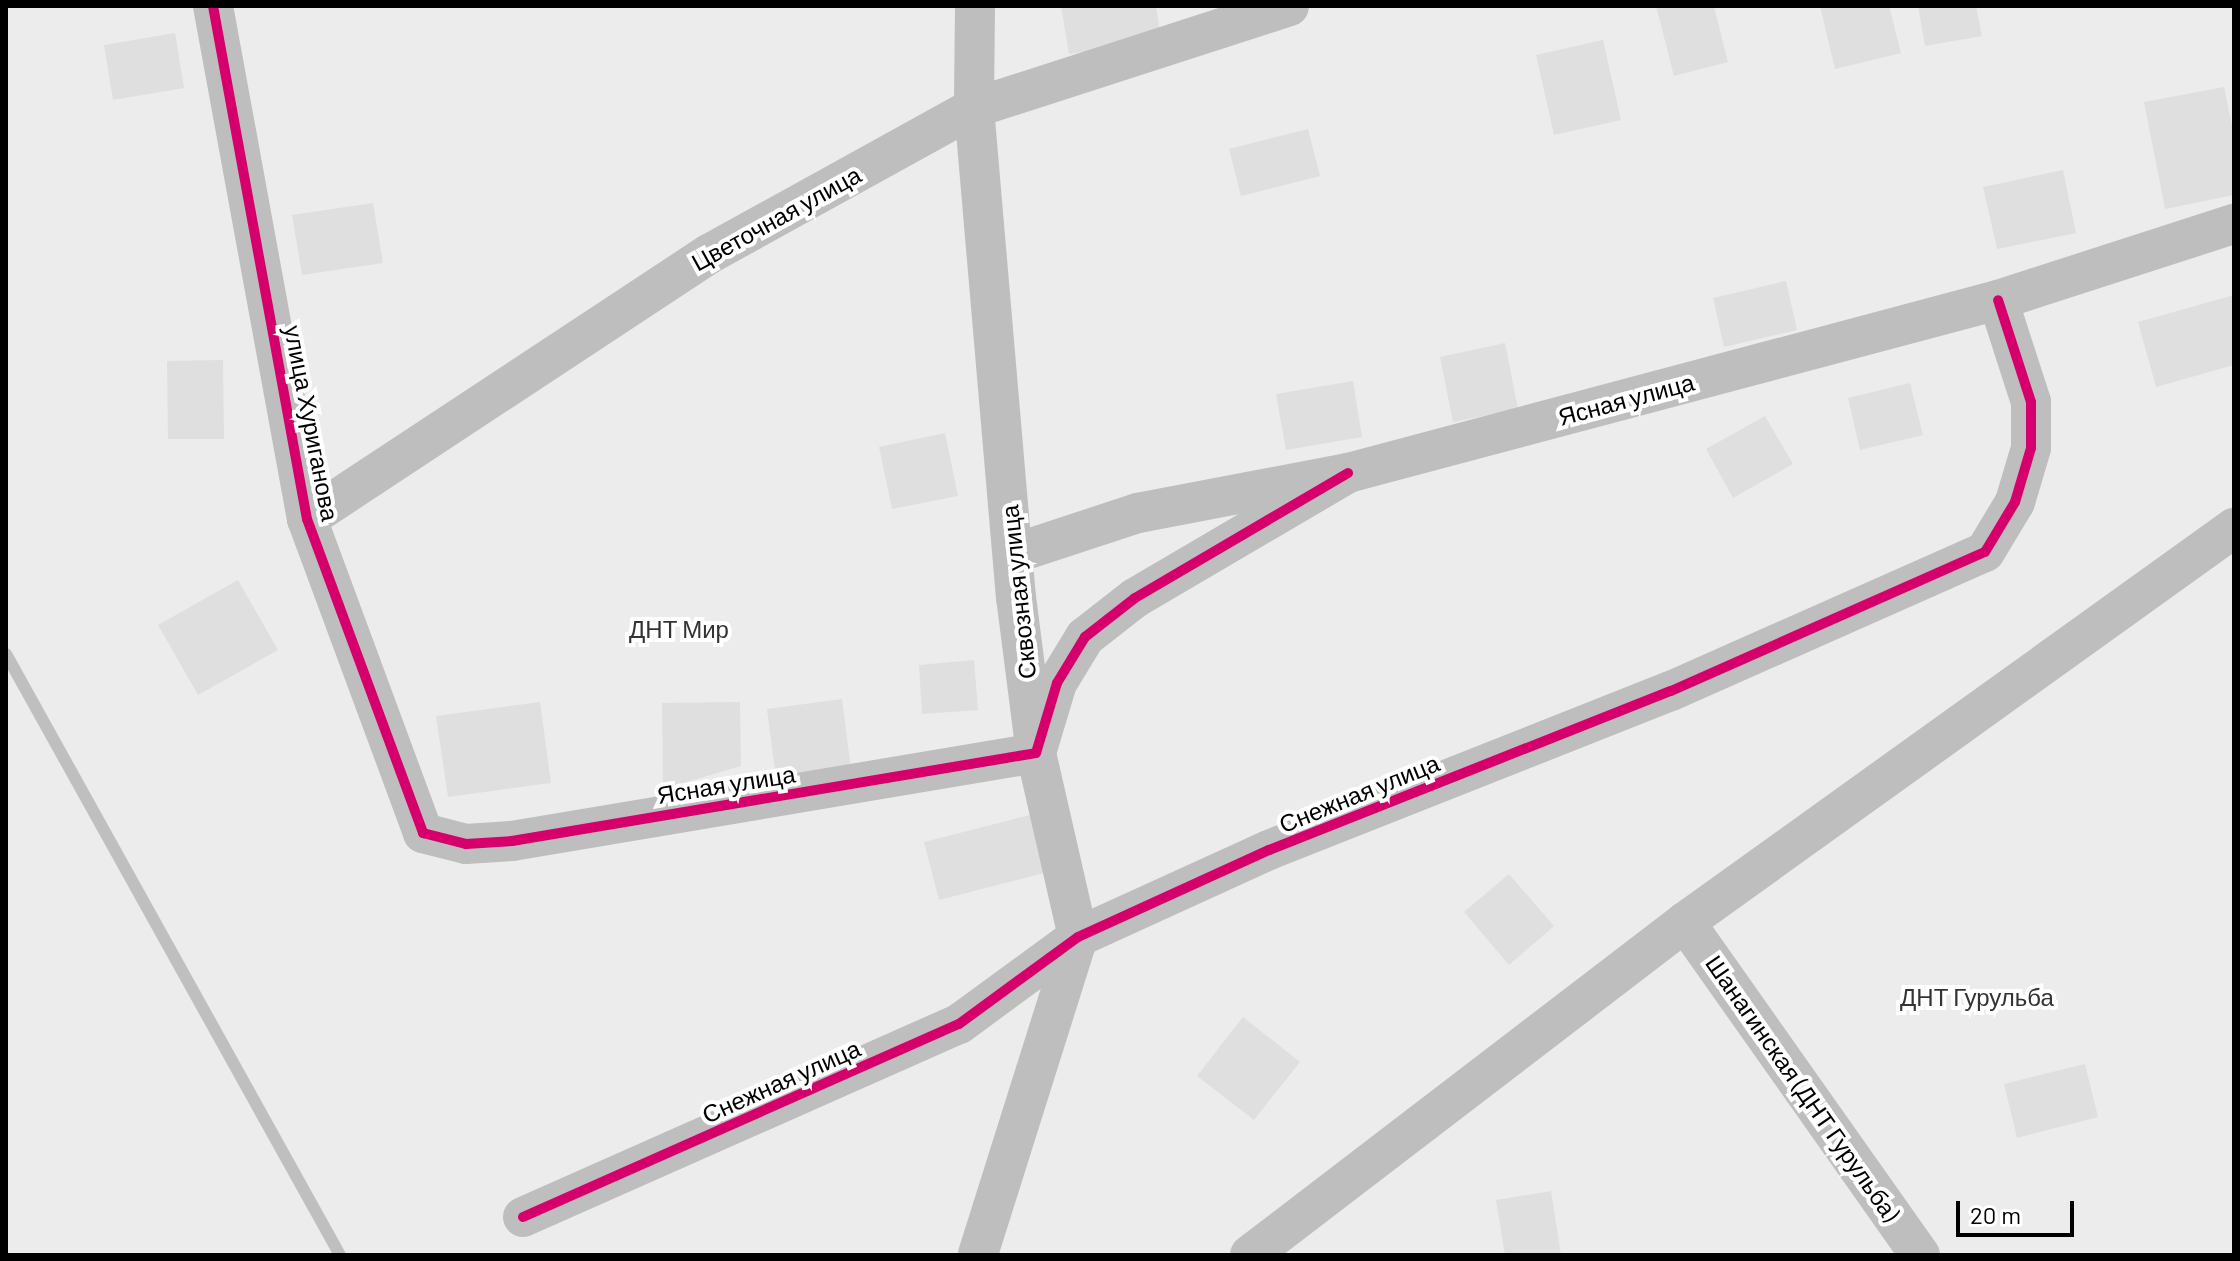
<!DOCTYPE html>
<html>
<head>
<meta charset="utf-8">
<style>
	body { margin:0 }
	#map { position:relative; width:2240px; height:1261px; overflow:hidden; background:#fff; font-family:Barlow,sans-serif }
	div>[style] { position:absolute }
	.green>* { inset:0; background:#ececec }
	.stream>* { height:12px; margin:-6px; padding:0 6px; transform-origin:6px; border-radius:6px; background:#bfbfbf }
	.building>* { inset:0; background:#dfdfdf }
	.minor>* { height:40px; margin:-20px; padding:0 20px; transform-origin:20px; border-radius:20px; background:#bebebe }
	.cycleway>* { height:10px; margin:-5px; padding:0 5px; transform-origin:5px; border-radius:5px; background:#d6006c }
	span { translate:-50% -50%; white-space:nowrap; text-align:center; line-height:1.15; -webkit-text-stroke:8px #fff; paint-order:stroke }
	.street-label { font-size:24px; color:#000 }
	.park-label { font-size:24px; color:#333 }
	.frame { position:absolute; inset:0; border:8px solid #000; pointer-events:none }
	.scale { position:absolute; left:1956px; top:1201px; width:118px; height:36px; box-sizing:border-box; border:4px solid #000; border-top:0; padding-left:10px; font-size:24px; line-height:28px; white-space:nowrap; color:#000; -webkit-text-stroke:6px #fff; paint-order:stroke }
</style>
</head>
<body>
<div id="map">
	<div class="green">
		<i style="clip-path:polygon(6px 6px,2234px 6px,2234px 1255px,6px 1255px)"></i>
	</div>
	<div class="stream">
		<i style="left:6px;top:654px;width:688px;rotate:60.94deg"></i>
	</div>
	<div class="building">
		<i style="clip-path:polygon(1061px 6px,1156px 6px,1161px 39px,1069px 54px)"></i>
		<i style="clip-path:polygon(1656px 6px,1714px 6px,1728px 62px,1674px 76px)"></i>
		<i style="clip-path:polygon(1820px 6px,1889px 6px,1901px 53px,1835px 69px)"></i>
		<i style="clip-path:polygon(1918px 6px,1976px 6px,1982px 36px,1925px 46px)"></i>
		<i style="clip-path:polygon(175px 33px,184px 88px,113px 100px,104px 45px)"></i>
		<i style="clip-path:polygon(1603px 40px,1621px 120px,1554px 135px,1536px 55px)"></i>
		<i style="clip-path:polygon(2224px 87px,2234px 135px,2234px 195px,2165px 209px,2144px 102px)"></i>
		<i style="clip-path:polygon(1308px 129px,1320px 176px,1241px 196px,1229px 149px)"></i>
		<i style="clip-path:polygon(2063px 170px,2076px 233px,1997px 249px,1983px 187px)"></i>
		<i style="clip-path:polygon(373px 203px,383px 263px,302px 275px,292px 215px)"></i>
		<i style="clip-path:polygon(1786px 281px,1797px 330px,1724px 347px,1713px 298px)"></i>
		<i style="clip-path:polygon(2234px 295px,2234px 365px,2156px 387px,2138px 322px)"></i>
		<i style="clip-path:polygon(1505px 343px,1518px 409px,1453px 422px,1440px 357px)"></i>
		<i style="clip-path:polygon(223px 360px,224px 439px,168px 439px,167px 361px)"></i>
		<i style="clip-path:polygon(1353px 381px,1362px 437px,1286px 450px,1276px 394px)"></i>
		<i style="clip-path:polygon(1910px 383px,1923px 435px,1860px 450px,1848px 398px)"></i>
		<i style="clip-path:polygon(1765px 416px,1793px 464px,1733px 498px,1706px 449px)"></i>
		<i style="clip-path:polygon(945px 433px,958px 496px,892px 509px,879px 447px)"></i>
		<i style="clip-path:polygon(238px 580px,278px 650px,198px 695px,158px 625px)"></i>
		<i style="clip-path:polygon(974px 660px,978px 710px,922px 714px,919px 665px)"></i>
		<i style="clip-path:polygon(842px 699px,851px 769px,776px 779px,767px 709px)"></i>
		<i style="clip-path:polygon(540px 702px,551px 783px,448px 797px,436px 716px)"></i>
		<i style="clip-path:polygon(740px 702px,741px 766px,663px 789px,662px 703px)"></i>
		<i style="clip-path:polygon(1034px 814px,1048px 872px,939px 900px,924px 842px)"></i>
		<i style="clip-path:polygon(1509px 874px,1554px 926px,1509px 965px,1464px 912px)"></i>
		<i style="clip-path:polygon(1243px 1017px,1300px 1062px,1254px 1120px,1197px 1076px)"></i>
		<i style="clip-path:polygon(2085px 1064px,2098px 1117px,2017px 1138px,2004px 1084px)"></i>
		<i style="clip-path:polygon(1551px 1191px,1561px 1255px,1505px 1255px,1496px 1200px)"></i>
	</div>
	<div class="minor">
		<i style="left:213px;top:6px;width:522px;rotate:79.62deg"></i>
		<i style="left:307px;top:519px;width:335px;rotate:69.7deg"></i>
		<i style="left:423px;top:833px;width:44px;rotate:14.3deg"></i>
		<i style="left:466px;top:844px;width:46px;rotate:-3.7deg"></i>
		<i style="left:512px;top:841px;width:531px;rotate:-9.53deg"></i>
		<i style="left:1036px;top:753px;width:73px;rotate:-73.3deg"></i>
		<i style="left:1057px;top:683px;width:54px;rotate:-58.7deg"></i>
		<i style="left:1085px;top:637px;width:63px;rotate:-38deg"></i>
		<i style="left:1135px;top:598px;width:247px;rotate:-30.4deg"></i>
		<i style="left:975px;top:6px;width:102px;rotate:90.6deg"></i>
		<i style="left:974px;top:108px;width:491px;rotate:85.1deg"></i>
		<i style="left:1016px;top:597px;width:157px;rotate:82.7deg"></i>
		<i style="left:1036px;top:753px;width:189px;rotate:77.1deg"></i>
		<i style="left:1078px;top:937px;width:333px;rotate:107.5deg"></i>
		<i style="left:307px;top:519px;width:481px;rotate:-33.4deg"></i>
		<i style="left:709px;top:254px;width:303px;rotate:-28.9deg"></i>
		<i style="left:974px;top:108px;width:331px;rotate:-17.9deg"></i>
		<i style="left:1013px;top:554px;width:132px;rotate:-18.2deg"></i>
		<i style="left:1138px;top:513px;width:214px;rotate:-10.8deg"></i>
		<i style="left:1348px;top:473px;width:673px;rotate:-14.9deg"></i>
		<i style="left:1998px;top:300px;width:248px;rotate:-17.9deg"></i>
		<i style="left:1685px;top:922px;width:408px;rotate:54.8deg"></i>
		<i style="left:523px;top:1217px;width:477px;rotate:-23.9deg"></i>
		<i style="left:959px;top:1024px;width:147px;rotate:-36.2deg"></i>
		<i style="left:1078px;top:937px;width:210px;rotate:-24.5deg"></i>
		<i style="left:1269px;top:850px;width:432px;rotate:-21.6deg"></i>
		<i style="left:1671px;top:691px;width:343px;rotate:-23.9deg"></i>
		<i style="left:1985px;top:552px;width:58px;rotate:-59deg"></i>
		<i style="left:2015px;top:502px;width:56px;rotate:-73.5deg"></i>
		<i style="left:2031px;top:448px;width:46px;rotate:-90deg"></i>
		<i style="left:2031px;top:402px;width:107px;rotate:-107.9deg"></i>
		<i style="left:1250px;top:1255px;width:548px;rotate:-37.43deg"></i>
		<i style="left:1685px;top:922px;width:676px;rotate:-35.67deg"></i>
	</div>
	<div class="cycleway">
		<i style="left:213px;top:6px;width:522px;rotate:79.62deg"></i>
		<i style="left:307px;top:519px;width:335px;rotate:69.7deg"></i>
		<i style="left:423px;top:833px;width:44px;rotate:14.3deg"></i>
		<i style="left:466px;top:844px;width:46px;rotate:-3.7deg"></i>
		<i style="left:512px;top:841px;width:531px;rotate:-9.53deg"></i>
		<i style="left:1036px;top:753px;width:73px;rotate:-73.3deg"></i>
		<i style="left:1057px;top:683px;width:54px;rotate:-58.7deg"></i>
		<i style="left:1085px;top:637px;width:63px;rotate:-38deg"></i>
		<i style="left:1135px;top:598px;width:247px;rotate:-30.4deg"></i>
		<i style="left:523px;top:1217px;width:477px;rotate:-23.9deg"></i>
		<i style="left:959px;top:1024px;width:147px;rotate:-36.2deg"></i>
		<i style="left:1078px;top:937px;width:210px;rotate:-24.5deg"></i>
		<i style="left:1269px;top:850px;width:432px;rotate:-21.6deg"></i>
		<i style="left:1671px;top:691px;width:343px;rotate:-23.9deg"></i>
		<i style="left:1985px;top:552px;width:58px;rotate:-59deg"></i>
		<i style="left:2015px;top:502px;width:56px;rotate:-73.5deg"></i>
		<i style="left:2031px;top:448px;width:46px;rotate:-90deg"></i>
		<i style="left:2031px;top:402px;width:107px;rotate:-107.9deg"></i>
	</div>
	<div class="street-label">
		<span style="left:776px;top:218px;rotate:-29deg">Цветочная улица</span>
		<span style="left:1626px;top:399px;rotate:-15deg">Ясная улица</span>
		<span style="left:312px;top:423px;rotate:79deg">улица Хуриганова</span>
		<span style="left:1018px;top:592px;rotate:-96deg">Сквозная улица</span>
		<span style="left:726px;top:784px;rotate:-9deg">Ясная улица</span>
		<span style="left:1359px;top:793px;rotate:-22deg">Снежная улица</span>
		<span style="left:781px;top:1081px;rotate:-24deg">Снежная улица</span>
		<span style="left:1803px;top:1088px;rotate:55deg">Шанагинская (ДНТ Гурульба)</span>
	</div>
	<div class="park-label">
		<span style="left:679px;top:629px">ДНТ Мир</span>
		<span style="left:1977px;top:997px">ДНТ Гурульба</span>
	</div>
	<div class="frame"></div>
	<div class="scale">20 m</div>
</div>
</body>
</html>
